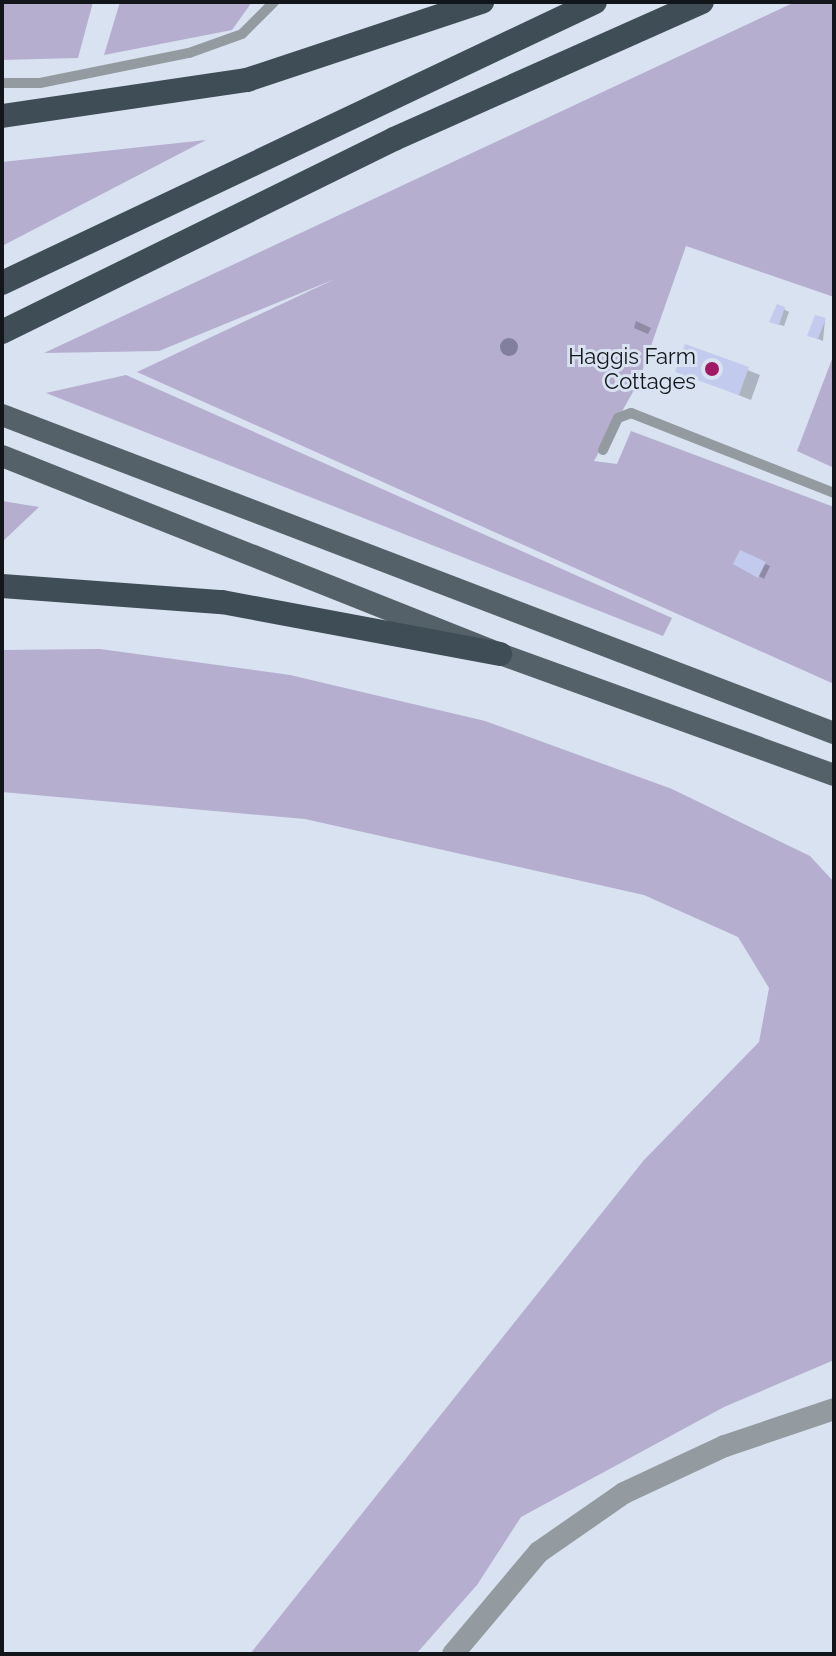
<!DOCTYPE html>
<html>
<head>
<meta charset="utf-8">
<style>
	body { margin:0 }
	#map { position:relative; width:836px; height:1656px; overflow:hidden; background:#d8e2f1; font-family:Raleway,sans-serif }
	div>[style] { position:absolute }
	.green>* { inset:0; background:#b5aecf }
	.shadow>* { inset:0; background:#0003 }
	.building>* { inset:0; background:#c2caed }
	.service>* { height:10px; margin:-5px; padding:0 5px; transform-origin:5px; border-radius:5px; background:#949ba0 }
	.tertiary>* { height:22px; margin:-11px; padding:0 11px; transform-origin:11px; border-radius:11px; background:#949ba0 }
	.primary>* { height:22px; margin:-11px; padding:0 11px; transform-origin:11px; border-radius:11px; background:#556169 }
	.motorway>* { height:24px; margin:-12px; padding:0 12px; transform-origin:12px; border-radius:12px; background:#3f4d56 }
	.trees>* { width:18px; height:18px; margin:-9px; border-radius:50%; background:#817e9e }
	.dots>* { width:22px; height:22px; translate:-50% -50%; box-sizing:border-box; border:4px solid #d8e2f1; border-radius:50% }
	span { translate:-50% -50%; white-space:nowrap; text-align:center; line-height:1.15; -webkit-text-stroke:6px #d8e2f1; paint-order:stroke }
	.poi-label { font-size:22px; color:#12151a }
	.right { translate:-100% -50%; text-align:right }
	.frame { position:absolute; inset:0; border:4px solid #12151a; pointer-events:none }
</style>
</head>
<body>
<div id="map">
	<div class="green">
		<i style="clip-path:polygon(2px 2px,93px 2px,78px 58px,2px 60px)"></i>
		<i style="clip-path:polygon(120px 2px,252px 2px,232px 30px,104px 55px)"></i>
		<i style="clip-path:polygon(795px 2px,834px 2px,834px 297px,686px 246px,638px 383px,594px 461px,617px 464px,631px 431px,834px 507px,834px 684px,137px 372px,335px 279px,159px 351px,44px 353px)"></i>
		<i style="clip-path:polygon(206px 140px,2px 246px,2px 162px)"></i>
		<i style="clip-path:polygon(834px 354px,834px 468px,797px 451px)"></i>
		<i style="clip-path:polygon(126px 375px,672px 618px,663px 636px,46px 393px)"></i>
		<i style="clip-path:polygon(2px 501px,39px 507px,2px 542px)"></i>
		<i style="clip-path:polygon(100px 649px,290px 675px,485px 721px,672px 789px,810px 856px,834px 882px,834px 1360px,724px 1407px,521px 1517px,477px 1585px,416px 1654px,250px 1654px,644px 1160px,759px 1042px,769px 988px,738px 937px,644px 895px,305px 819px,2px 792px,2px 650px)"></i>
	</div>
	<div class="shadow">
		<i style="clip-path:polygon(778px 306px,789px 312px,784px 326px,777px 324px)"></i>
		<i style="clip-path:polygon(825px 320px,823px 341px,809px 335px)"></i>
		<i style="clip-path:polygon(636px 321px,651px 328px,648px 334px,634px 328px)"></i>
		<i style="clip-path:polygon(687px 346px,760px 375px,751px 400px,678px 371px)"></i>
		<i style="clip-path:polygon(741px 553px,770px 566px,764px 579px,735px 563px)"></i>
	</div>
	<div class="building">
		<i style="clip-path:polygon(777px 304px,785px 307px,779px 325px,769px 322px)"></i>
		<i style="clip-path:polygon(815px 315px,826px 318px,818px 339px,807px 336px)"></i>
		<i style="clip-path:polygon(685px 344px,749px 367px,739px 395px,675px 372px)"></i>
		<i style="clip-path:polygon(740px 550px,766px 562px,758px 578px,733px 564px)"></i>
	</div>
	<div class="service">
		<i style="left:2px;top:83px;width:38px"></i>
		<i style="left:40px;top:83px;width:152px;rotate:-11.4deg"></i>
		<i style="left:189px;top:53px;width:56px;rotate:-19.7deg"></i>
		<i style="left:242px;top:34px;width:45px;rotate:-45deg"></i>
		<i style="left:603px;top:450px;width:35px;rotate:-65deg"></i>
		<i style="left:618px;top:418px;width:14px;rotate:-21deg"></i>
		<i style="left:631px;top:413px;width:218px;rotate:21.5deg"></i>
	</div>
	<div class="tertiary">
		<i style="left:453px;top:1654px;width:133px;rotate:-49.9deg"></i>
		<i style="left:539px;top:1552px;width:103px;rotate:-34.8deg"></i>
		<i style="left:624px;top:1493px;width:111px;rotate:-25deg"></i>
		<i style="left:725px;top:1446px;width:115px;rotate:-18.7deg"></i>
	</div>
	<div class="primary">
		<i style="left:2px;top:415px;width:891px;rotate:20.92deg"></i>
		<i style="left:2px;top:456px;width:536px;rotate:21.68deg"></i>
		<i style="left:500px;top:654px;width:355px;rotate:19.9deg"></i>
	</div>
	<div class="motorway">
		<i style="left:2px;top:116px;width:248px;rotate:-8.4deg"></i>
		<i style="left:247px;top:80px;width:248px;rotate:-18.4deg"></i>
		<i style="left:2px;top:283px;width:656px;rotate:-25.35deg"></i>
		<i style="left:2px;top:332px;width:437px;rotate:-26.2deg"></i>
		<i style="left:394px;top:139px;width:337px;rotate:-24deg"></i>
		<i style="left:2px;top:586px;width:221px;rotate:4.2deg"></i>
		<i style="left:222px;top:602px;width:283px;rotate:10.6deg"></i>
	</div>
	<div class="trees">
		<i style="left:509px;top:347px"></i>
	</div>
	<div class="dots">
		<i style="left:712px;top:369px;background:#a11965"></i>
	</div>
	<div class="poi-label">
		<span class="right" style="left:696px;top:369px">Haggis Farm<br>Cottages</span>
	</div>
	<div class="frame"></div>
</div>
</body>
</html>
